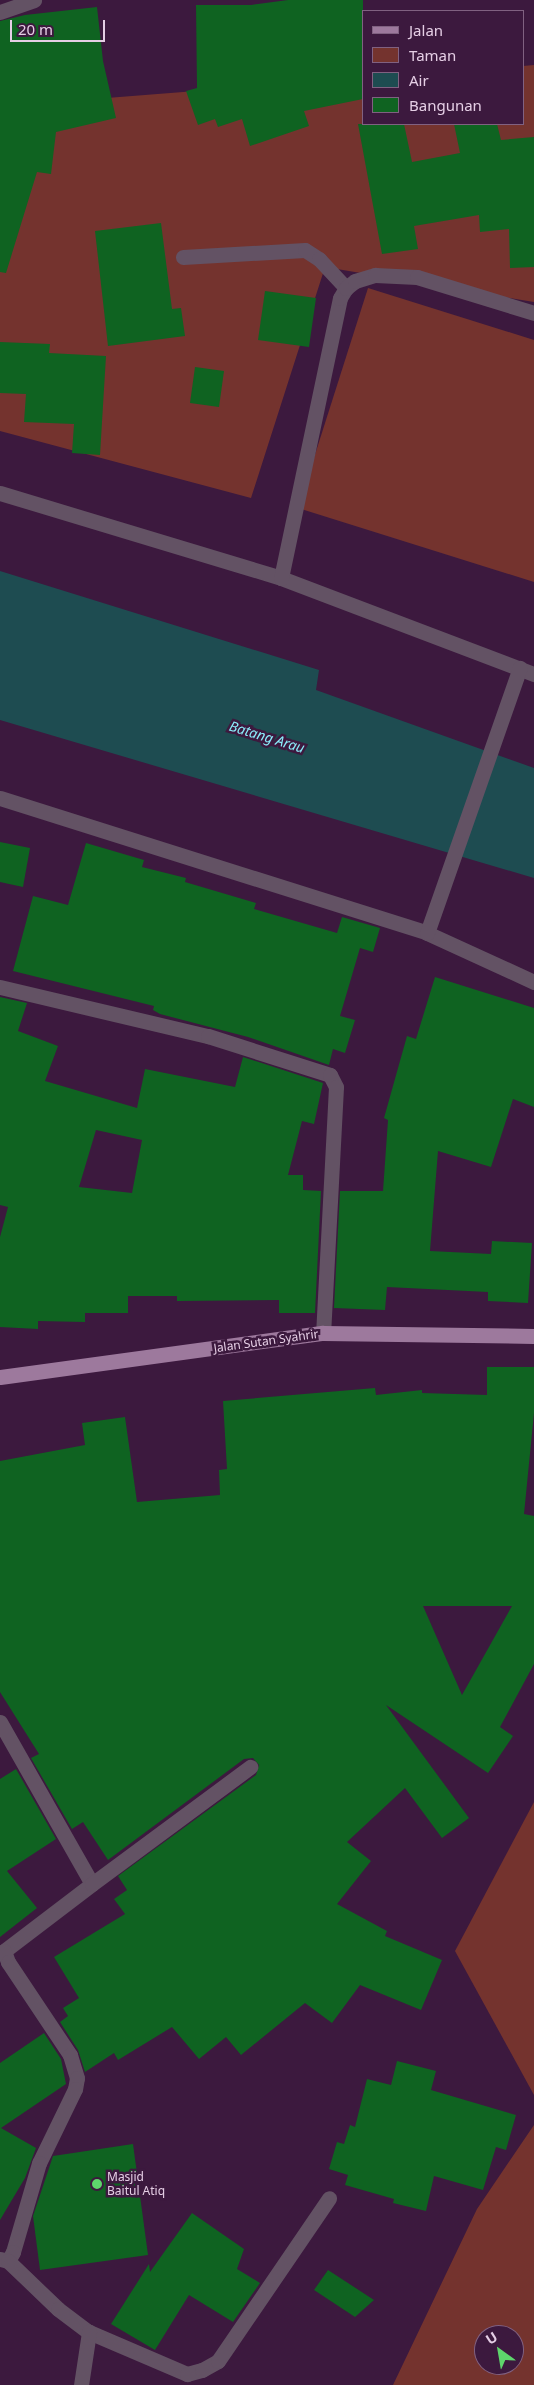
<!DOCTYPE html>
<html>
<head>
<meta charset="utf-8">
<style>
	body { margin:0 }
	#map { position:relative; width:534px; height:2385px; overflow:hidden; background:#3c193e; font-family:"Noto Sans",sans-serif }
	div>[style] { position:absolute }
	.green>* { inset:0; background:#74332e }
	.water>* { inset:0; background:#1e4c51 }
	.building>* { inset:0; background:#0f6321 }
	.street>* { height:15px; margin:-7.5px; padding:0 7.5px; transform-origin:7.5px; border-radius:7.5px; background:#635264 }
	.primary>* { height:15px; margin:-7.5px; padding:0 7.5px; transform-origin:7.5px; border-radius:7.5px; background:#9d799d }
	.dots>* { width:14px; height:14px; translate:-50% -50%; box-sizing:border-box; border:2px solid #3c193e; border-radius:50% }
	span { translate:-50% -50%; white-space:nowrap; text-align:center; line-height:1.15; -webkit-text-stroke:5px #3c193e; paint-order:stroke }
	.street-label { font-size:12px; color:#e5cee5 }
	.poi-label { font-size:12px; color:#e5cee5 }
	.left { translate:0 -50%; text-align:left }
	.water-label { font-size:14px; color:#8bedfa; font-style:italic }
	.legend { position:absolute; left:362px; top:10px; width:162px; height:115px; box-sizing:border-box; background:#3c193e; border:1px solid #806181; margin:0; padding:6px 9px; list-style:none; font-size:15px; color:#e5cee5 }
	.legend li { display:flex; align-items:center; gap:10px; height:25px }
	.legend b { width:25px; border:1px solid #806181 }
	.north { position:absolute; left:474px; top:2325px; width:50px; height:50px; box-sizing:border-box; background:#3c193e; border:1px solid #806181; border-radius:50%; rotate:328deg; font-size:14px; font-weight:700; line-height:20px; text-align:center; color:#e5cee5 }
	.north::after { content:''; display:block; margin:auto; width:18px; height:22px; background:#5ed56c; clip-path:polygon(50% 0,100% 100%,50% 72%,0 100%) }
	.scale { position:absolute; left:10px; top:20px; width:95px; height:22px; box-sizing:border-box; border:2px solid #e5cee5; border-top:0; padding-left:6px; font-size:15px; line-height:18px; white-space:nowrap; color:#e5cee5; -webkit-text-stroke:4px #3c193e; paint-order:stroke }
</style>
</head>
<body>
<div id="map">
	<div class="green">
		<i style="clip-path:polygon(534px 65px,534px 302px,325px 267px,251px 498px,0 431px,0 136px,18px 105px,363px 78px,363px 124px,523px 124px,523px 66px)"></i>
		<i style="clip-path:polygon(368px 288px,534px 340px,534px 582px,298px 508px)"></i>
		<i style="clip-path:polygon(534px 1802px,534px 2095px,455px 1951px)"></i>
		<i style="clip-path:polygon(evenodd,534px 2125px,534px 2385px,393px 2385px,477px 2209px,534px 2125px,484px 2335px,514px 2335px,514px 2365px,484px 2365px,484px 2335px)"></i>
	</div>
	<div class="water">
		<i style="clip-path:polygon(0 571px,319px 670px,316px 690px,534px 768px,534px 878px,0 720px)"></i>
	</div>
	<div class="building">
		<i style="clip-path:polygon(288px 0,363px 0,363px 99px,304px 111px,309px 126px,250px 146px,242px 119px,218px 127px,215px 119px,198px 125px,186px 91px,197px 88px,196px 5px,251px 5px)"></i>
		<i style="clip-path:polygon(97px 7px,103px 61px,116px 118px,56px 132px,51px 174px,37px 172px,6px 273px,0 272px,0 21px,25px 15px)"></i>
		<i style="clip-path:polygon(358px 124px,404px 124px,412px 162px,460px 153px,454px 124px,497px 124px,501px 140px,534px 137px,534px 267px,510px 268px,509px 229px,480px 232px,479px 215px,414px 226px,418px 249px,382px 254px)"></i>
		<i style="clip-path:polygon(161px 223px,172px 309px,181px 308px,185px 336px,108px 346px,95px 231px)"></i>
		<i style="clip-path:polygon(265px 291px,316px 298px,309px 347px,258px 340px)"></i>
		<i style="clip-path:polygon(0 342px,50px 344px,49px 353px,106px 356px,100px 455px,72px 453px,74px 424px,24px 422px,26px 394px,0 393px)"></i>
		<i style="clip-path:polygon(195px 367px,224px 371px,219px 407px,190px 403px)"></i>
		<i style="clip-path:polygon(0 842px,30px 848px,23px 887px,0 882px)"></i>
		<i style="clip-path:polygon(86px 843px,144px 860px,142px 867px,186px 878px,185px 882px,256px 903px,254px 909px,337px 933px,342px 917px,380px 928px,373px 952px,360px 948px,340px 1016px,355px 1020px,345px 1053px,333px 1049px,329px 1065px,248px 1037px,160px 1014px,153px 1010px,154px 1006px,13px 971px,33px 896px,68px 905px)"></i>
		<i style="clip-path:polygon(435px 977px,534px 1008px,534px 1107px,513px 1099px,491px 1167px,438px 1151px,430px 1251px,491px 1254px,492px 1241px,532px 1243px,528px 1303px,488px 1301px,488px 1292px,387px 1287px,385px 1310px,334px 1308px,340px 1191px,383px 1191px,388px 1120px,384px 1118px,407px 1036px,416px 1039px)"></i>
		<i style="clip-path:polygon(evenodd,0 997px,27px 1003px,18px 1031px,58px 1046px,45px 1081px,137px 1108px,145px 1069px,235px 1087px,243px 1057px,323px 1083px,314px 1124px,302px 1121px,288px 1175px,303px 1175px,303px 1190px,321px 1191px,315px 1313px,279px 1313px,279px 1300px,177px 1301px,177px 1296px,128px 1296px,128px 1313px,85px 1313px,85px 1322px,38px 1321px,38px 1329px,0 1327px,0 1237px,8px 1207px,0 1205px,0 997px,96px 1130px,142px 1140px,132px 1193px,79px 1187px,96px 1130px)"></i>
		<i style="clip-path:polygon(evenodd,487px 1367px,534px 1367px,534px 1413px,524px 1514px,534px 1516px,534px 1664px,500px 1727px,513px 1736px,488px 1773px,386px 1705px,469px 1818px,442px 1838px,405px 1788px,347px 1842px,371px 1861px,337px 1904px,387px 1931px,385px 1936px,442px 1960px,421px 2010px,360px 1985px,332px 2023px,305px 2003px,241px 2055px,226px 2037px,199px 2059px,172px 2027px,118px 2060px,114px 2053px,85px 2072px,78px 2050px,60px 2022px,68px 2016px,63px 2008px,79px 1998px,54px 1957px,125px 1914px,114px 1899px,127px 1890px,118px 1876px,256px 1775px,259px 1765px,253px 1758px,244px 1759px,108px 1860px,83px 1822px,72px 1829px,31px 1758px,39px 1754px,0 1692px,0 1461px,85px 1445px,82px 1423px,125px 1417px,137px 1502px,220px 1495px,219px 1470px,227px 1469px,223px 1401px,375px 1388px,376px 1395px,422px 1390px,422px 1393px,487px 1395px,487px 1367px,423px 1606px,512px 1606px,462px 1695px,423px 1606px)"></i>
		<i style="clip-path:polygon(16px 1769px,56px 1839px,7px 1871px,37px 1908px,0 1937px,0 1779px)"></i>
		<i style="clip-path:polygon(44px 2033px,61px 2059px,66px 2084px,1px 2128px,36px 2148px,25px 2178px,0 2220px,0 2063px)"></i>
		<i style="clip-path:polygon(397px 2061px,436px 2071px,431px 2090px,516px 2115px,506px 2150px,496px 2147px,483px 2190px,434px 2176px,426px 2211px,393px 2203px,394px 2199px,345px 2185px,348px 2175px,329px 2169px,337px 2142px,344px 2144px,350px 2125px,355px 2127px,367px 2079px,391px 2085px)"></i>
		<i style="clip-path:polygon(133px 2144px,148px 2255px,40px 2270px,33px 2216px,53px 2156px)"></i>
		<i style="clip-path:polygon(192px 2213px,244px 2249px,237px 2269px,260px 2283px,233px 2322px,189px 2295px,155px 2350px,111px 2324px,149px 2264px,150px 2272px)"></i>
		<i style="clip-path:polygon(328px 2270px,374px 2300px,355px 2317px,314px 2290px)"></i>
	</div>
	<div class="street">
		<i style="left:0;top:12px;width:36px;rotate:-19deg"></i>
		<i style="left:183px;top:257px;width:122px;rotate:-3.3deg"></i>
		<i style="left:305px;top:250px;width:17px;rotate:33deg"></i>
		<i style="left:319px;top:259px;width:40px;rotate:47deg"></i>
		<i style="left:0;top:493px;width:294px;rotate:16.8deg"></i>
		<i style="left:281px;top:578px;width:271px;rotate:20.8deg"></i>
		<i style="left:281px;top:578px;width:286px;rotate:-78.1deg"></i>
		<i style="left:340px;top:298px;width:12px;rotate:-59deg"></i>
		<i style="left:346px;top:288px;width:11px;rotate:-38deg"></i>
		<i style="left:355px;top:281px;width:21px;rotate:-17deg"></i>
		<i style="left:375px;top:275px;width:42px;rotate:2.7deg"></i>
		<i style="left:417px;top:277px;width:122px;rotate:17.1deg"></i>
		<i style="left:0;top:798px;width:448px;rotate:17.5deg"></i>
		<i style="left:427px;top:933px;width:118px;rotate:24.6deg"></i>
		<i style="left:427px;top:933px;width:281px;rotate:-70.7deg"></i>
		<i style="left:0;top:987px;width:214px;rotate:13.3deg"></i>
		<i style="left:208px;top:1036px;width:128px;rotate:17.7deg"></i>
		<i style="left:330px;top:1075px;width:13px;rotate:63deg"></i>
		<i style="left:336px;top:1087px;width:246px;rotate:93deg"></i>
		<i style="left:0;top:1722px;width:186px;rotate:60.4deg"></i>
		<i style="left:92px;top:1884px;width:111px;rotate:142.7deg"></i>
		<i style="left:4px;top:1951px;width:12px;rotate:70deg"></i>
		<i style="left:8px;top:1962px;width:112px;rotate:56.3deg"></i>
		<i style="left:70px;top:2055px;width:24px;rotate:73deg"></i>
		<i style="left:77px;top:2078px;width:11px;rotate:100deg"></i>
		<i style="left:75px;top:2089px;width:82px;rotate:115.9deg"></i>
		<i style="left:39px;top:2163px;width:93px;rotate:106.3deg"></i>
		<i style="left:13px;top:2252px;width:10px;rotate:119deg"></i>
		<i style="left:8px;top:2261px;width:8px;rotate:-166deg"></i>
		<i style="left:92px;top:1884px;width:197px;rotate:-36.5deg"></i>
		<i style="left:8px;top:2261px;width:69px;rotate:43.8deg"></i>
		<i style="left:58px;top:2309px;width:39px;rotate:37deg"></i>
		<i style="left:89px;top:2332px;width:107px;rotate:23.2deg"></i>
		<i style="left:187px;top:2374px;width:16px;rotate:-15deg"></i>
		<i style="left:202px;top:2370px;width:18px;rotate:-29deg"></i>
		<i style="left:218px;top:2361px;width:197px;rotate:-55.7deg"></i>
		<i style="left:81px;top:2385px;width:54px;rotate:-81.4deg"></i>
	</div>
	<div class="primary">
		<i style="left:0;top:1377px;width:326px;rotate:-7.8deg"></i>
		<i style="left:323px;top:1333px;width:211px;rotate:0.8deg"></i>
	</div>
	<div class="dots">
		<i style="left:97px;top:2184px;background:#5ed56c"></i>
	</div>
	<div class="street-label">
		<span style="left:266px;top:1341px;rotate:-8deg">Jalan Sutan Syahrir</span>
	</div>
	<div class="poi-label">
		<span class="left" style="left:107px;top:2184px">Masjid<br>Baitul Atiq</span>
	</div>
	<div class="water-label">
		<span style="left:267px;top:737px;rotate:17deg">Batang Arau</span>
	</div>
	<ul class="legend">
	<li><b style="height:6px;background:#9d799d"></b>Jalan</li>
	<li><b style="height:14px;background:#74332e"></b>Taman</li>
	<li><b style="height:14px;background:#1e4c51"></b>Air</li>
	<li><b style="height:14px;background:#0f6321"></b>Bangunan</li>
	</ul>
	<div class="north">U</div>
	<div class="scale">20 m</div>
</div>
</body>
</html>
